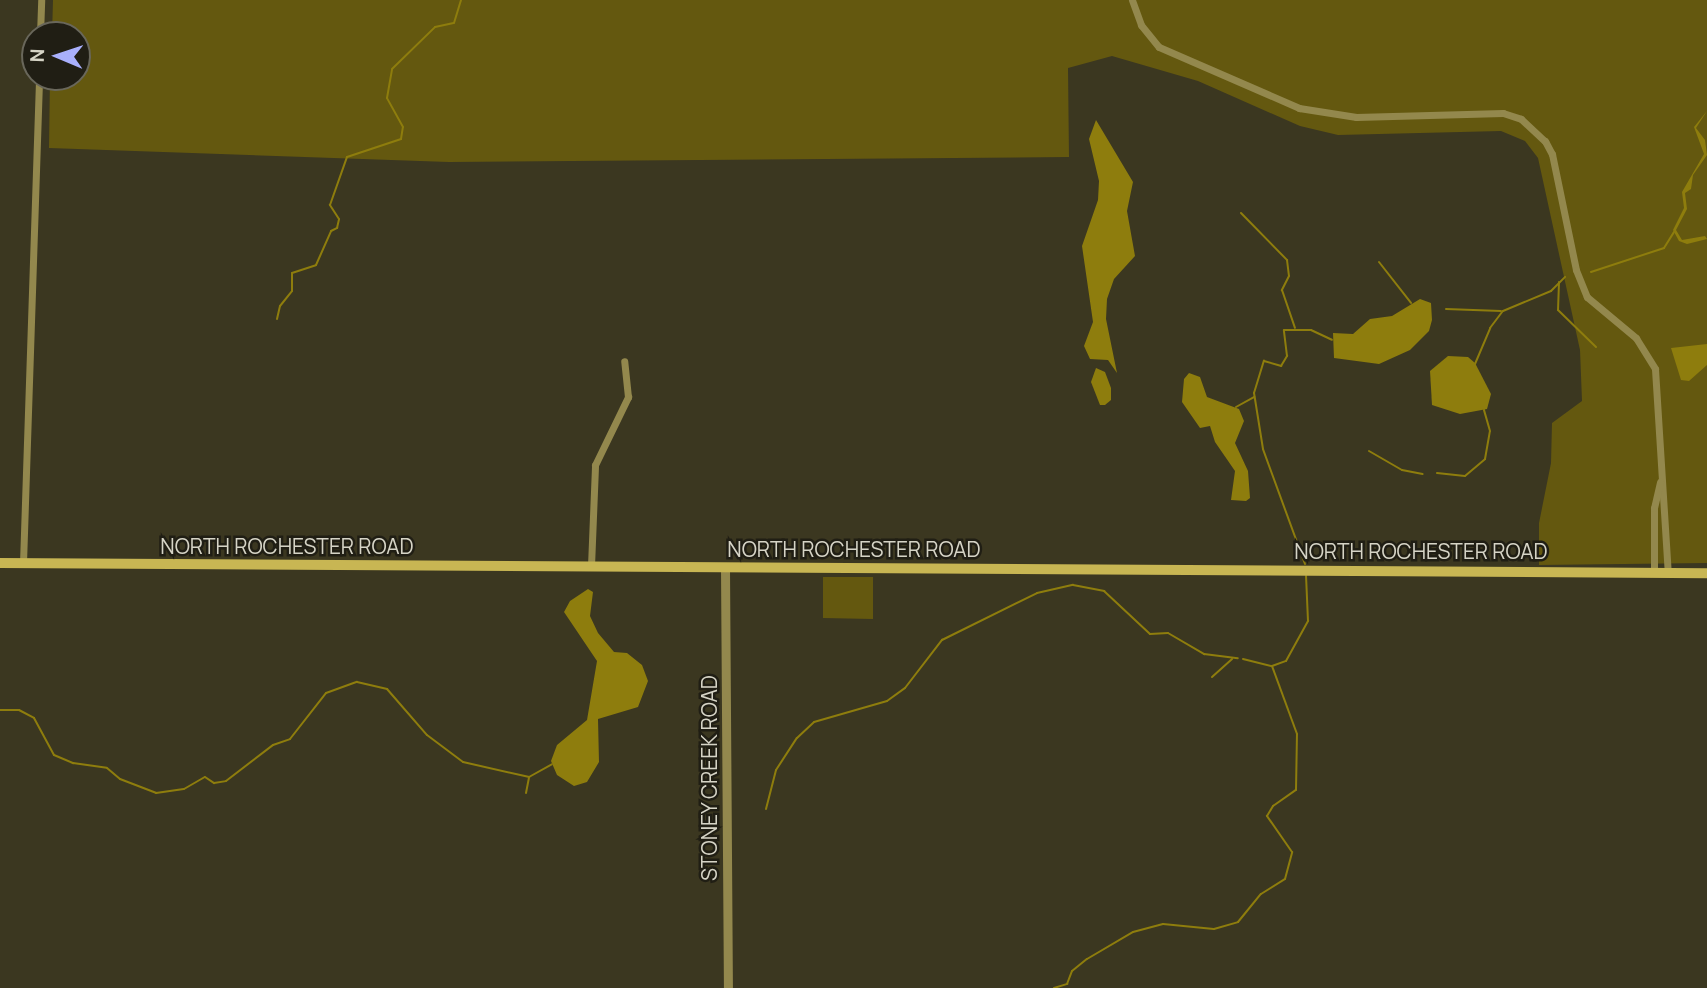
<!DOCTYPE html>
<html>
<head>
<meta charset="utf-8">
<style>
	body { margin:0 }
	#map { position:relative; width:1707px; height:988px; overflow:hidden; background:#3b3720; font-family:Manrope,sans-serif }
	div>[style] { position:absolute }
	.green>* { inset:0; background:#64580f }
	.water>* { inset:0; background:#8e7d0d }
	.stream>* { height:2px; margin:-1px; padding:0 1px; transform-origin:1px; border-radius:1px; background:#8e7d0d }
	.minor>* { height:7px; margin:-3.5px; padding:0 3.5px; transform-origin:3.5px; border-radius:3.5px; background:#93884d }
	.tertiary>* { height:9px; margin:-4.5px; padding:0 4.5px; transform-origin:4.5px; border-radius:4.5px; background:#93884d }
	.secondary>* { height:10px; margin:-5px; padding:0 5px; transform-origin:5px; border-radius:5px; background:#c8b653 }
	span { translate:-50% -50%; white-space:nowrap; text-align:center; line-height:1.15; -webkit-text-stroke:5px #201e14; paint-order:stroke }
	.street-label { font-size:21px; color:#d6d4c6 }
	.north { position:absolute; left:21px; top:21px; width:70px; height:70px; box-sizing:border-box; background:#201e14; border:2px solid #69675b; border-radius:50%; rotate:272deg; font-size:19px; font-weight:700; line-height:28px; text-align:center; color:#d6d4c6 }
	.north::after { content:''; display:block; margin:auto; width:24px; height:32px; background:#a9b0fc; clip-path:polygon(50% 0,100% 100%,50% 72%,0 100%) }
</style>
</head>
<body>
<div id="map">
	<div class="green">
		<i style="clip-path:polygon(53px 0,1707px 0,1707px 563px,1539px 565px,1539px 523px,1551px 463px,1552px 423px,1582px 401px,1580px 350px,1538px 158px,1525px 141px,1501px 131px,1338px 135px,1300px 126px,1198px 81px,1112px 56px,1068px 68px,1069px 157px,449px 162px,49px 148px,50px 77px,77px 77px,77px 35px,52px 35px)"></i>
		<i style="clip-path:polygon(823px 577px,873px 577px,873px 619px,823px 618px)"></i>
	</div>
	<div class="water">
		<i style="clip-path:polygon(1707px 111px,1696px 128px,1705px 140px,1707px 155px,1693px 175px,1691px 189px,1685px 193px,1687px 209px,1676px 230px,1682px 240px,1705px 236px,1707px 239px,1687px 244px,1679px 241px,1673px 230px,1684px 208px,1682px 192px,1704px 154px,1694px 127px)"></i>
		<i style="clip-path:polygon(1096px 120px,1133px 182px,1127px 211px,1135px 256px,1114px 279px,1107px 299px,1106px 319px,1117px 373px,1108px 360px,1090px 359px,1084px 346px,1093px 322px,1082px 246px,1098px 200px,1099px 181px,1089px 139px)"></i>
		<i style="clip-path:polygon(1420px 299px,1431px 303px,1432px 320px,1429px 331px,1410px 350px,1379px 364px,1334px 358px,1333px 333px,1353px 334px,1370px 319px,1392px 316px)"></i>
		<i style="clip-path:polygon(1707px 344px,1707px 365px,1689px 381px,1681px 380px,1671px 348px)"></i>
		<i style="clip-path:polygon(1448px 356px,1468px 357px,1475px 363px,1491px 394px,1487px 409px,1460px 414px,1432px 405px,1430px 371px)"></i>
		<i style="clip-path:polygon(1096px 368px,1105px 372px,1111px 388px,1111px 400px,1105px 405px,1100px 405px,1091px 382px)"></i>
		<i style="clip-path:polygon(1189px 373px,1200px 377px,1207px 397px,1239px 409px,1244px 421px,1235px 443px,1248px 471px,1250px 498px,1246px 501px,1231px 500px,1235px 471px,1215px 442px,1210px 426px,1200px 428px,1182px 402px,1184px 379px)"></i>
		<i style="clip-path:polygon(588px 589px,593px 592px,590px 616px,598px 633px,614px 652px,627px 653px,642px 665px,648px 681px,638px 707px,598px 719px,599px 762px,587px 782px,574px 786px,557px 775px,551px 761px,557px 745px,587px 720px,597px 661px,564px 612px,570px 601px)"></i>
	</div>
	<div class="stream">
		<i style="left:1241px;top:213px;width:66px;rotate:45.6deg"></i>
		<i style="left:1287px;top:260px;width:16px;rotate:83deg"></i>
		<i style="left:1289px;top:276px;width:16px;rotate:117deg"></i>
		<i style="left:1282px;top:290px;width:40px;rotate:71.1deg"></i>
		<i style="left:1379px;top:262px;width:52px;rotate:52deg"></i>
		<i style="left:1591px;top:272px;width:77px;rotate:-18.2deg"></i>
		<i style="left:1664px;top:248px;width:19px;rotate:-58deg"></i>
		<i style="left:1559px;top:282px;width:28px;rotate:92deg"></i>
		<i style="left:1558px;top:310px;width:53px;rotate:44.2deg"></i>
		<i style="left:1446px;top:309px;width:55px;rotate:2.1deg"></i>
		<i style="left:277px;top:319px;width:13px;rotate:-77deg"></i>
		<i style="left:280px;top:306px;width:19px;rotate:-51deg"></i>
		<i style="left:292px;top:291px;width:18px;rotate:-90deg"></i>
		<i style="left:292px;top:273px;width:25px;rotate:-18deg"></i>
		<i style="left:316px;top:265px;width:37px;rotate:-66deg"></i>
		<i style="left:331px;top:231px;width:7px;rotate:-27deg"></i>
		<i style="left:337px;top:228px;width:9px;rotate:-77deg"></i>
		<i style="left:339px;top:219px;width:17px;rotate:-123deg"></i>
		<i style="left:330px;top:205px;width:51px;rotate:-70.5deg"></i>
		<i style="left:347px;top:157px;width:57px;rotate:-18.4deg"></i>
		<i style="left:401px;top:139px;width:12px;rotate:-81deg"></i>
		<i style="left:403px;top:127px;width:33px;rotate:-119deg"></i>
		<i style="left:387px;top:98px;width:29px;rotate:-80deg"></i>
		<i style="left:392px;top:69px;width:60px;rotate:-44.3deg"></i>
		<i style="left:435px;top:27px;width:19px;rotate:-12deg"></i>
		<i style="left:454px;top:23px;width:24px;rotate:-73deg"></i>
		<i style="left:1475px;top:364px;width:39px;rotate:-67deg"></i>
		<i style="left:1490px;top:328px;width:21px;rotate:-53deg"></i>
		<i style="left:1503px;top:311px;width:52px;rotate:-22.6deg"></i>
		<i style="left:1551px;top:291px;width:20px;rotate:-45deg"></i>
		<i style="left:1236px;top:407px;width:21px;rotate:-29deg"></i>
		<i style="left:1369px;top:451px;width:38px;rotate:30deg"></i>
		<i style="left:1402px;top:470px;width:21px;rotate:11deg"></i>
		<i style="left:1437px;top:473px;width:28px;rotate:6deg"></i>
		<i style="left:1465px;top:476px;width:26px;rotate:-40deg"></i>
		<i style="left:1485px;top:459px;width:28px;rotate:-80deg"></i>
		<i style="left:1490px;top:431px;width:22px;rotate:-106deg"></i>
		<i style="left:1305px;top:564px;width:122px;rotate:-110.1deg"></i>
		<i style="left:1263px;top:449px;width:57px;rotate:-99.1deg"></i>
		<i style="left:1254px;top:393px;width:34px;rotate:-73deg"></i>
		<i style="left:1264px;top:361px;width:18px;rotate:16deg"></i>
		<i style="left:1281px;top:366px;width:12px;rotate:-59deg"></i>
		<i style="left:1287px;top:356px;width:26px;rotate:-97deg"></i>
		<i style="left:1284px;top:330px;width:27px"></i>
		<i style="left:1311px;top:330px;width:23px;rotate:25deg"></i>
		<i style="left:1243px;top:659px;width:30px;rotate:14deg"></i>
		<i style="left:1272px;top:666px;width:15px;rotate:-20deg"></i>
		<i style="left:1286px;top:661px;width:46px;rotate:-61.2deg"></i>
		<i style="left:1308px;top:621px;width:45px;rotate:-92.5deg"></i>
		<i style="left:1212px;top:677px;width:27px;rotate:-42deg"></i>
		<i style="left:0;top:710px;width:19px"></i>
		<i style="left:19px;top:710px;width:17px;rotate:28deg"></i>
		<i style="left:34px;top:718px;width:42px;rotate:61.6deg"></i>
		<i style="left:54px;top:755px;width:21px;rotate:23deg"></i>
		<i style="left:73px;top:763px;width:34px;rotate:8deg"></i>
		<i style="left:107px;top:768px;width:17px;rotate:40deg"></i>
		<i style="left:120px;top:779px;width:39px;rotate:21deg"></i>
		<i style="left:156px;top:793px;width:28px;rotate:-8deg"></i>
		<i style="left:184px;top:789px;width:24px;rotate:-30deg"></i>
		<i style="left:205px;top:777px;width:11px;rotate:34deg"></i>
		<i style="left:214px;top:783px;width:12px;rotate:-9deg"></i>
		<i style="left:226px;top:781px;width:59px;rotate:-37.5deg"></i>
		<i style="left:273px;top:745px;width:18px;rotate:-19deg"></i>
		<i style="left:290px;top:739px;width:58px;rotate:-52deg"></i>
		<i style="left:326px;top:693px;width:33px;rotate:-20deg"></i>
		<i style="left:357px;top:682px;width:31px;rotate:13deg"></i>
		<i style="left:387px;top:689px;width:61px;rotate:49deg"></i>
		<i style="left:427px;top:735px;width:45px;rotate:36.9deg"></i>
		<i style="left:463px;top:762px;width:68px;rotate:12.8deg"></i>
		<i style="left:529px;top:777px;width:26px;rotate:-29deg"></i>
		<i style="left:526px;top:793px;width:15px;rotate:-79deg"></i>
		<i style="left:766px;top:809px;width:40px;rotate:-75.6deg"></i>
		<i style="left:776px;top:770px;width:38px;rotate:-57deg"></i>
		<i style="left:797px;top:738px;width:23px;rotate:-43deg"></i>
		<i style="left:814px;top:722px;width:76px;rotate:-16deg"></i>
		<i style="left:887px;top:701px;width:22px;rotate:-36deg"></i>
		<i style="left:905px;top:688px;width:61px;rotate:-52.4deg"></i>
		<i style="left:942px;top:640px;width:106px;rotate:-26.3deg"></i>
		<i style="left:1037px;top:593px;width:37px;rotate:-13deg"></i>
		<i style="left:1073px;top:585px;width:32px;rotate:11deg"></i>
		<i style="left:1104px;top:591px;width:63px;rotate:43.1deg"></i>
		<i style="left:1150px;top:634px;width:18px;rotate:-3deg"></i>
		<i style="left:1168px;top:633px;width:42px;rotate:30.3deg"></i>
		<i style="left:1204px;top:654px;width:34px;rotate:7deg"></i>
		<i style="left:1054px;top:988px;width:14px;rotate:-17deg"></i>
		<i style="left:1067px;top:984px;width:14px;rotate:-69deg"></i>
		<i style="left:1072px;top:971px;width:19px;rotate:-39deg"></i>
		<i style="left:1087px;top:959px;width:53px;rotate:-30.4deg"></i>
		<i style="left:1133px;top:932px;width:31px;rotate:-15deg"></i>
		<i style="left:1163px;top:924px;width:51px;rotate:5.6deg"></i>
		<i style="left:1214px;top:929px;width:25px;rotate:-16deg"></i>
		<i style="left:1238px;top:922px;width:36px;rotate:-51deg"></i>
		<i style="left:1261px;top:894px;width:28px;rotate:-32deg"></i>
		<i style="left:1285px;top:879px;width:28px;rotate:-75deg"></i>
		<i style="left:1292px;top:852px;width:44px;rotate:-124.8deg"></i>
		<i style="left:1267px;top:816px;width:12px;rotate:-59deg"></i>
		<i style="left:1273px;top:806px;width:28px;rotate:-35deg"></i>
		<i style="left:1296px;top:790px;width:56px;rotate:-89deg"></i>
		<i style="left:1297px;top:734px;width:72px;rotate:-110.2deg"></i>
	</div>
	<div class="minor">
		<i style="left:1132px;top:0;width:27px;rotate:70deg"></i>
		<i style="left:1141px;top:25px;width:28px;rotate:51deg"></i>
		<i style="left:1159px;top:47px;width:153px;rotate:23.5deg"></i>
		<i style="left:1299px;top:108px;width:58px;rotate:9deg"></i>
		<i style="left:1356px;top:117px;width:147px;rotate:-1.6deg"></i>
		<i style="left:1503px;top:113px;width:19px;rotate:18deg"></i>
		<i style="left:1521px;top:119px;width:33px;rotate:43deg"></i>
		<i style="left:1545px;top:141px;width:15px;rotate:62deg"></i>
		<i style="left:1552px;top:154px;width:118px;rotate:78.3deg"></i>
		<i style="left:1576px;top:270px;width:29px;rotate:68deg"></i>
		<i style="left:1587px;top:297px;width:64px;rotate:39.9deg"></i>
		<i style="left:1636px;top:338px;width:36px;rotate:58deg"></i>
		<i style="left:1655px;top:369px;width:204px;rotate:86.4deg"></i>
		<i style="left:40px;top:35px;width:35px;rotate:-88deg"></i>
		<i style="left:23px;top:563px;width:486px;rotate:-88.1deg"></i>
		<i style="left:591px;top:566px;width:101px;rotate:-87.7deg"></i>
		<i style="left:595px;top:465px;width:76px;rotate:-64.1deg"></i>
		<i style="left:628px;top:397px;width:36px;rotate:-96deg"></i>
		<i style="left:1654px;top:573px;width:65px;rotate:-90deg"></i>
		<i style="left:1654px;top:508px;width:27px;rotate:-77deg"></i>
	</div>
	<div class="tertiary">
		<i style="left:725px;top:568px;width:420px;rotate:89.6deg"></i>
	</div>
	<div class="secondary">
		<i style="left:0;top:563px;width:1707px;rotate:0.34deg"></i>
	</div>
	<div class="street-label">
		<span style="left:287px;top:546px">NORTH ROCHESTER ROAD</span>
		<span style="left:854px;top:549px">NORTH ROCHESTER ROAD</span>
		<span style="left:1421px;top:551px">NORTH ROCHESTER ROAD</span>
		<span style="left:709px;top:778px;rotate:-90deg">STONEY CREEK ROAD</span>
	</div>
	<div class="north">N</div>
</div>
</body>
</html>
